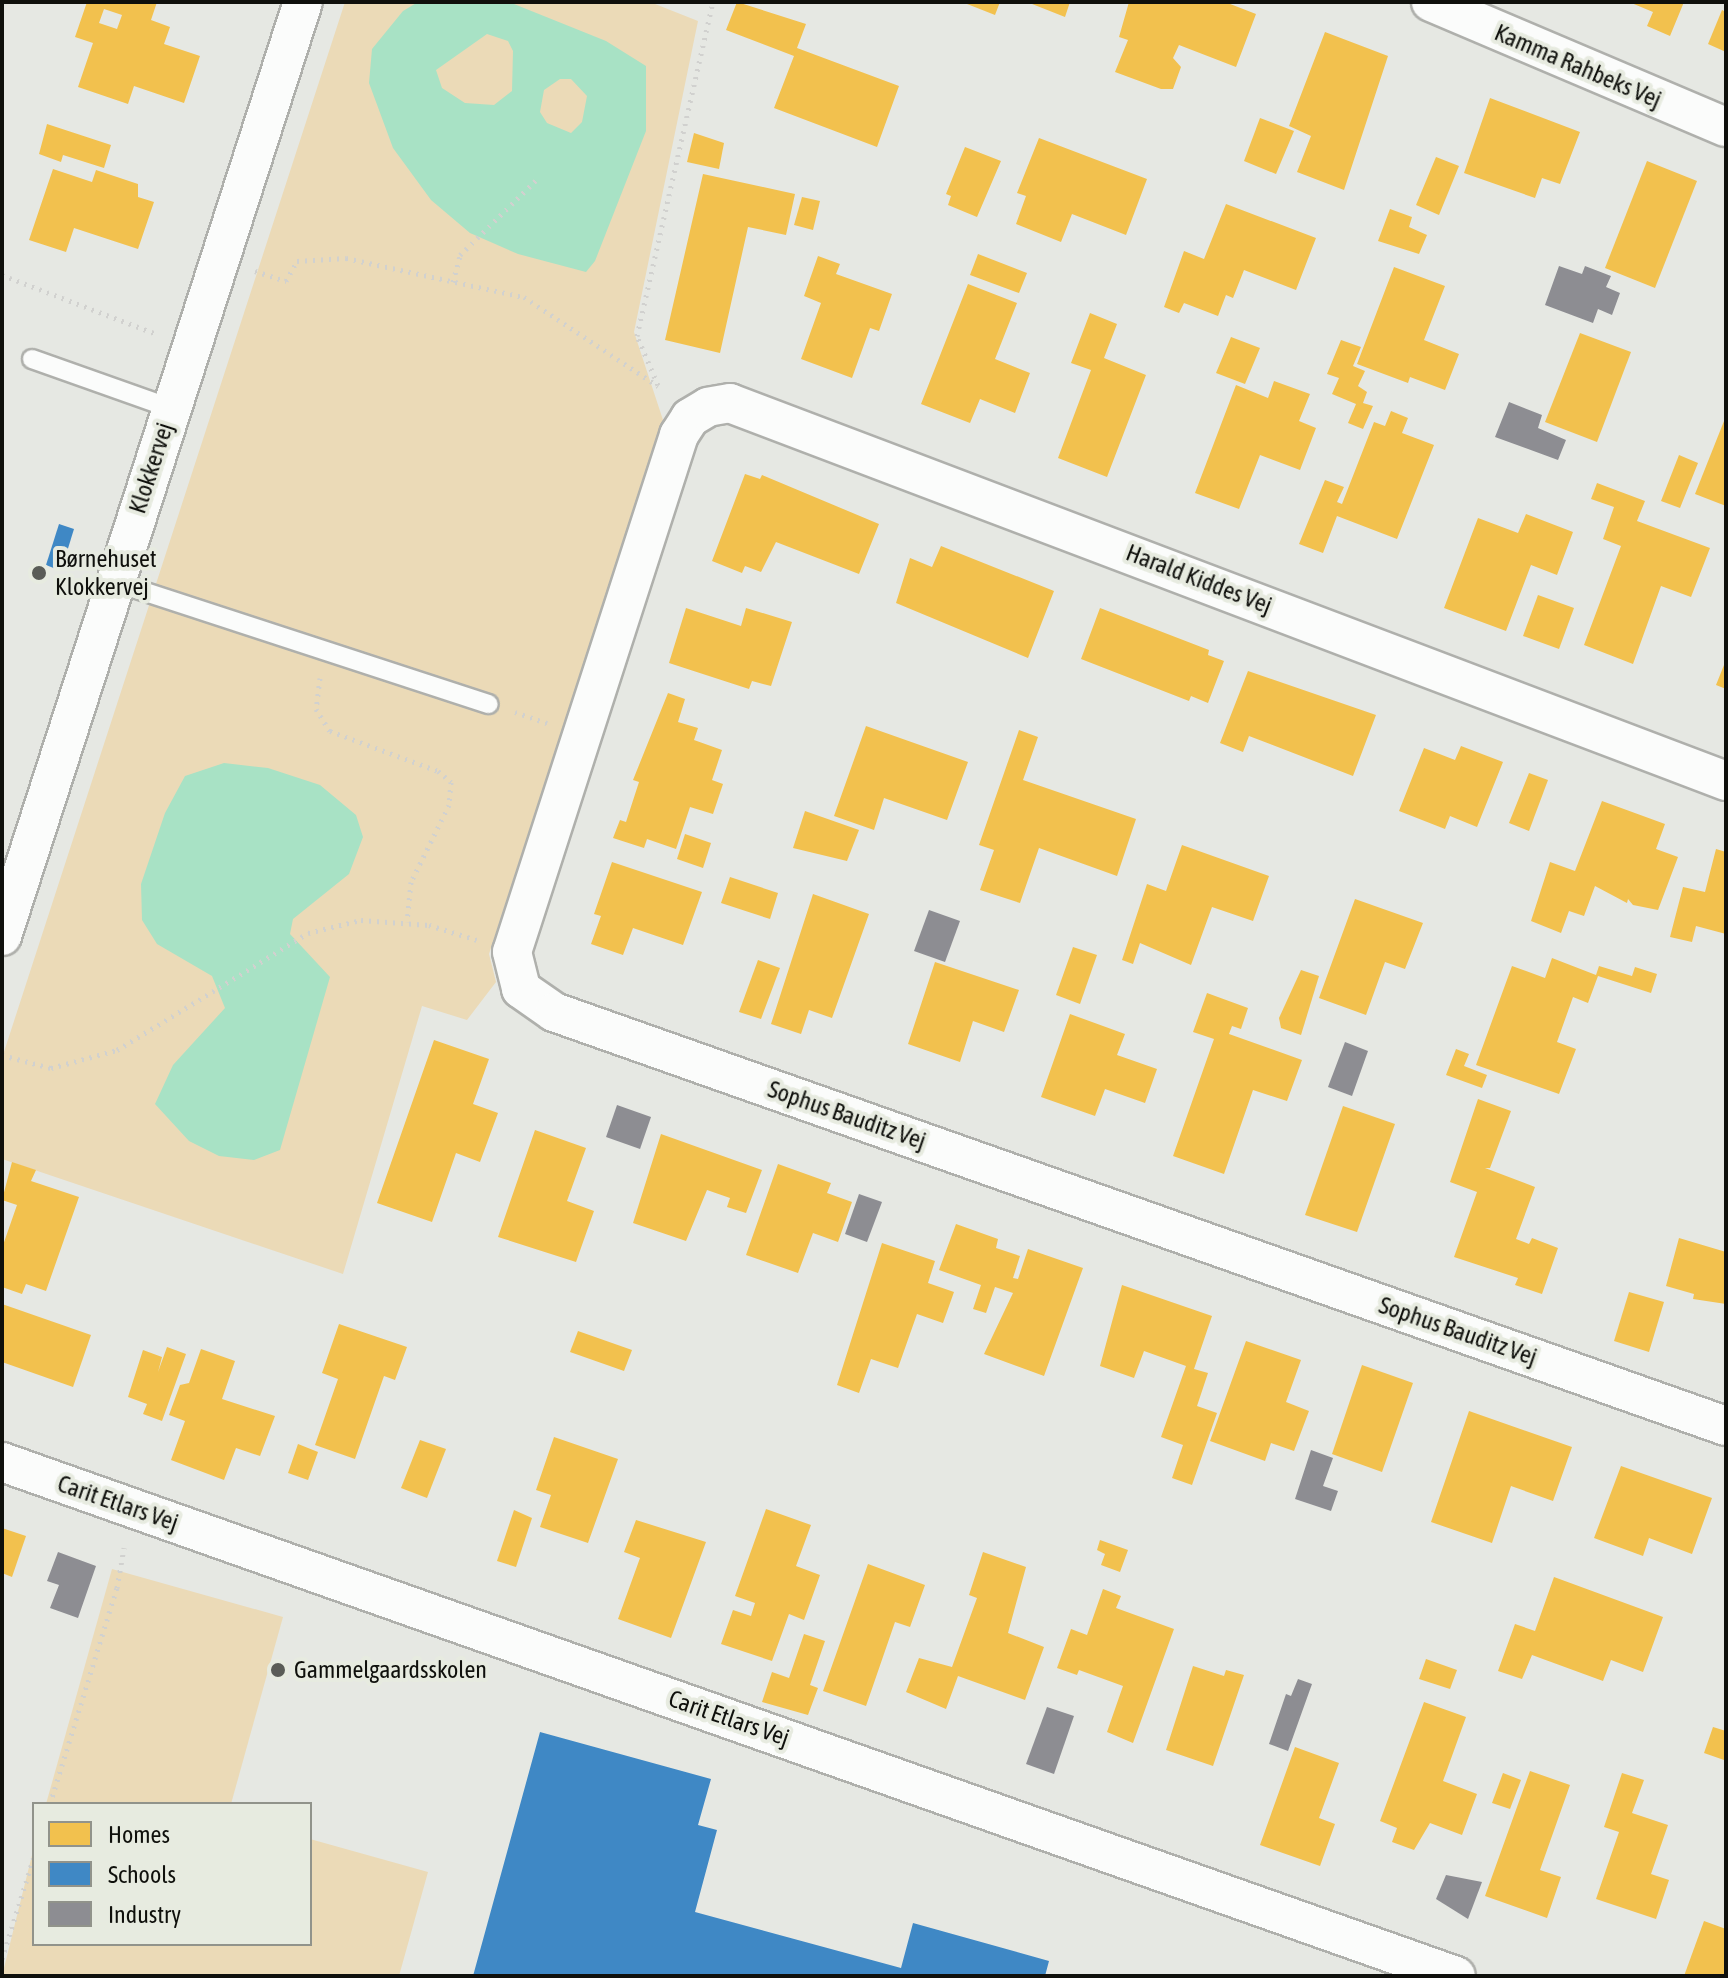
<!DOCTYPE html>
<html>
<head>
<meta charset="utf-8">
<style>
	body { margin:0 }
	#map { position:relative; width:1728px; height:1978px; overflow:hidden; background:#e6e8e3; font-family:"Asap Condensed",sans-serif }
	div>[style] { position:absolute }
	.green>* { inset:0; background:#ebdab7 }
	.water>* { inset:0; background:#a8e2c5 }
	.homes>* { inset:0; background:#f2c14e }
	.schools>* { inset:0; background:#3f88c5 }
	.industry>* { inset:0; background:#8d8d92 }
	.path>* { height:5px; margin-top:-2.5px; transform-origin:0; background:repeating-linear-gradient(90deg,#d1d1cf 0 2px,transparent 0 8px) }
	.roads { filter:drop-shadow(2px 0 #afb0ac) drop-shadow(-2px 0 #afb0ac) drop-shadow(0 2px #afb0ac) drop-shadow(0 -2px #afb0ac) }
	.service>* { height:18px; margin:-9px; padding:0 9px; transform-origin:9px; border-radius:9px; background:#fbfcfb }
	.minor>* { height:38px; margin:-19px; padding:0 19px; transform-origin:19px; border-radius:19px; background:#fbfcfb }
	.dots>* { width:22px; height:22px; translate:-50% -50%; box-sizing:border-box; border:4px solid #e7ebe0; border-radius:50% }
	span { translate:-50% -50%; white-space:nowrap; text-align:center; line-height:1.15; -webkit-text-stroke:8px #e7ebe0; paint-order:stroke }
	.street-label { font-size:24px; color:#0f100c }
	.poi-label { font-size:24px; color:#0f100c }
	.left { translate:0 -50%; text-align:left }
	.frame { position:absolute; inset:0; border:4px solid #0f100c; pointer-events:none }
	.legend { position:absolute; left:32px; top:1802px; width:280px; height:144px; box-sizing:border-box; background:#e7ebe0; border:2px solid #91938b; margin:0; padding:10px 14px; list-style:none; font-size:24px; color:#0f100c }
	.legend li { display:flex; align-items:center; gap:16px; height:40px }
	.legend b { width:40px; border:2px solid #91938b }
</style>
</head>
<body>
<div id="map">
	<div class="green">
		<i style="clip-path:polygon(345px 2px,650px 2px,698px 21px,634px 332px,663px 420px,489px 954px,496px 982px,467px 1020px,422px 1006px,343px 1274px,2px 1159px,2px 1058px)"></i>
		<i style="clip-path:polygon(112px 1569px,283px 1617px,231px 1804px,46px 1804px)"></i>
		<i style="clip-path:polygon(310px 1839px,428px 1872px,399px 1976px,2px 1976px,34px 1847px,34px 1944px,310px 1944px)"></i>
	</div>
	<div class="water">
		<i style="clip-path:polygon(evenodd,418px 2px,509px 2px,606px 41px,646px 66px,646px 131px,595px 261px,586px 272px,518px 254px,470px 233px,431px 200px,393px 148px,369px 83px,372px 49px,403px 11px,418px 2px,487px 34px,508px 41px,513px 51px,512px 91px,494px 105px,465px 103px,442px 88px,436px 70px,487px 34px,418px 2px,560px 79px,571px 79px,587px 96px,582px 122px,571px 133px,547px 123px,540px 112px,544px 90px,560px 79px)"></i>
		<i style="clip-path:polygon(224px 763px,268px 768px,320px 785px,356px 815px,363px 837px,349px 874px,293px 919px,290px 934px,330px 977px,280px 1150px,254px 1160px,219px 1156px,189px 1141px,155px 1104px,173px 1065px,225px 1008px,212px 976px,157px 944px,142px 920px,141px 884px,165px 813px,185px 776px)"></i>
	</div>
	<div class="homes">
		<i style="clip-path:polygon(evenodd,87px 2px,157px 2px,151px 20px,170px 27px,164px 44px,200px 56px,184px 103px,134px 86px,128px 104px,78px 87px,93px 43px,75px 37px,87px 2px,104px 9px,122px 15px,117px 29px,99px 23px,104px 9px)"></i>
		<i style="clip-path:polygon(737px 2px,806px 24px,797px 48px,899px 86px,877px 147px,774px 108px,794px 56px,726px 30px)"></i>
		<i style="clip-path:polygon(962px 2px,1000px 2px,995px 15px)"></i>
		<i style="clip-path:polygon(1027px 2px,1070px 2px,1065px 17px)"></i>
		<i style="clip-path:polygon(1129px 2px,1225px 2px,1256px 14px,1236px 67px,1179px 45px,1173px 58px,1181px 67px,1173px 89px,1161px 89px,1115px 72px,1128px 40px,1119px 37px)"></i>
		<i style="clip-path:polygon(1629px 2px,1684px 2px,1670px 36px,1647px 26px,1653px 12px)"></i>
		<i style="clip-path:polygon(1722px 10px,1726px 12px,1726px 52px,1708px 44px)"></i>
		<i style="clip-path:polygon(1325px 32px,1388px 56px,1344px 190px,1297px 172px,1311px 136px,1289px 126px)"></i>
		<i style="clip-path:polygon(1490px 98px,1580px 132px,1560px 184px,1542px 178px,1535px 198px,1464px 173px)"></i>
		<i style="clip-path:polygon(1260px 118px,1294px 131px,1276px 174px,1244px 161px)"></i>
		<i style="clip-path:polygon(47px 124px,111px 145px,104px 168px,63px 155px,61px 162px,39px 154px)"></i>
		<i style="clip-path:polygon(694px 133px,724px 143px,719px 169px,687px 162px)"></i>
		<i style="clip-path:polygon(1039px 138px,1147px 179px,1126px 235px,1072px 214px,1061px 242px,1016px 224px,1026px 196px,1017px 193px)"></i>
		<i style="clip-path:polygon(965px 147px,1001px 161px,977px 217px,948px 205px,951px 196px,946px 194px)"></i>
		<i style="clip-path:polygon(1436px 157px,1459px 166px,1439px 215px,1416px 205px)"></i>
		<i style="clip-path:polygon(1647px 161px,1697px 181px,1655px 288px,1605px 268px)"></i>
		<i style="clip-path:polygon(53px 169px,92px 182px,96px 170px,138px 184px,138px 197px,154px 202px,138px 249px,74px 228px,66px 252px,29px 240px)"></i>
		<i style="clip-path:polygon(703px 174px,795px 194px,786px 235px,748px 227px,720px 353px,665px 340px)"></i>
		<i style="clip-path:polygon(802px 197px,820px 201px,813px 230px,794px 225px)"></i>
		<i style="clip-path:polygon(1226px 204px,1316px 238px,1296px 290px,1244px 270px,1233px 298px,1226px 295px,1218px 316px,1184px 303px,1179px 313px,1164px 307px,1184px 251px,1204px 259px)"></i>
		<i style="clip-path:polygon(1390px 209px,1412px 217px,1409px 227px,1427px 235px,1419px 254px,1378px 241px)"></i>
		<i style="clip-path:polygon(978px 254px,1027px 273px,1019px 293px,970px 275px)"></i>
		<i style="clip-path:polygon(818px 256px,840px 264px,836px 274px,892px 294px,879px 331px,870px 328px,852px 378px,801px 359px,821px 303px,804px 296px)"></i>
		<i style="clip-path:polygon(1394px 267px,1445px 286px,1424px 340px,1459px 354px,1445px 390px,1410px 377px,1408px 383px,1357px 364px)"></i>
		<i style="clip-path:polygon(968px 284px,1017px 303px,995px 359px,1030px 373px,1015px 413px,980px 399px,970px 423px,921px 404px)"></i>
		<i style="clip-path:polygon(1090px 313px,1117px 324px,1104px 358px,1146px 375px,1107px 477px,1058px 458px,1091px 370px,1071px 363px)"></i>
		<i style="clip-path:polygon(1580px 333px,1631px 352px,1597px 442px,1545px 422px)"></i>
		<i style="clip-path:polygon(1231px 337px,1260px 348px,1245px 384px,1216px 373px)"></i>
		<i style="clip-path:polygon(1341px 340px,1361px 347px,1353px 366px,1365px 371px,1358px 386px,1367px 392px,1363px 403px,1373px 406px,1363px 429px,1348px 423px,1356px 404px,1332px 394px,1339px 378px,1327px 374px)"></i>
		<i style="clip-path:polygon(1274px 381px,1310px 394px,1299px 421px,1316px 428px,1300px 470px,1260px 455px,1239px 509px,1195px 493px,1236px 385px,1268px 398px)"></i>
		<i style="clip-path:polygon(1391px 411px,1408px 418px,1402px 433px,1434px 445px,1397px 539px,1337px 516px,1323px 553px,1299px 544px,1325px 480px,1344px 487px,1337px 502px,1342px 504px,1374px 422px,1385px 426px)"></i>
		<i style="clip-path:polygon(1726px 416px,1726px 506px,1695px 494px)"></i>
		<i style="clip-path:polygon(1679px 455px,1698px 463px,1680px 508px,1661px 501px)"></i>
		<i style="clip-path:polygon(745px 474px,760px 479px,762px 475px,879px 524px,859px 574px,776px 542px,761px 572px,745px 566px,742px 573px,712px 561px)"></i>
		<i style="clip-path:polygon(1597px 483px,1645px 501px,1637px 521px,1710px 548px,1691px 597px,1661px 586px,1633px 664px,1584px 645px,1621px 546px,1603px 539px,1614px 507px,1591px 499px)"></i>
		<i style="clip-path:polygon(1526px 514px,1573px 532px,1557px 575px,1531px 565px,1506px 631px,1444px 608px,1478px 518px,1518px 533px)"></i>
		<i style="clip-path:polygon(941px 546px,1054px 591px,1028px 658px,896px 603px,910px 558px,932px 567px)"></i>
		<i style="clip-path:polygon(1538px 595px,1574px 608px,1559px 649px,1523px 636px)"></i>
		<i style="clip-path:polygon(686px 608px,741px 626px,746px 608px,792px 622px,771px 686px,752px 681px,749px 689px,669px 663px)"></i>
		<i style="clip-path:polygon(1100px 608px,1209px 650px,1208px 655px,1224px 661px,1208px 703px,1191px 696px,1189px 701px,1081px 659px)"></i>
		<i style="clip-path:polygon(1726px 660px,1726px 689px,1716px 685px)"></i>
		<i style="clip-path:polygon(1248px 671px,1376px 715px,1353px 776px,1249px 736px,1243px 752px,1220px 743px)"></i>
		<i style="clip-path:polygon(668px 693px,685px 699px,678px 722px,698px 728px,694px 740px,722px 750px,712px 780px,723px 784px,713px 814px,690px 807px,676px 849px,647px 839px,644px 848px,613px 838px,620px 820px,626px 822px,639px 782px,633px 780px)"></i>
		<i style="clip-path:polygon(866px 726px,968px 762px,947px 820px,884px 798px,874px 830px,834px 816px)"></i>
		<i style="clip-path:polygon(1019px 730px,1038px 737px,1023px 780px,1136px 819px,1117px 876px,1039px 848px,1020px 903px,980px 890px,994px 850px,979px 845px)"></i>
		<i style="clip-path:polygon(1461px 746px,1503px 762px,1477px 827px,1450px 816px,1445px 829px,1399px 811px,1424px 748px,1455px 760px)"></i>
		<i style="clip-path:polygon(1529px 773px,1548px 780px,1529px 831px,1509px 823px)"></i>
		<i style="clip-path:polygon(1602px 801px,1665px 824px,1656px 849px,1678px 857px,1658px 910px,1633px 905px,1628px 899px,1627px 903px,1595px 886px,1584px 916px,1569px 911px,1561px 933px,1531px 921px,1550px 862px,1575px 871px)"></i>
		<i style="clip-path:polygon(805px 811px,859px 830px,847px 861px,793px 848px)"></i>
		<i style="clip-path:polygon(685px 834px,711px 843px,703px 868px,677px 859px)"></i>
		<i style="clip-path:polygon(1182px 845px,1269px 876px,1253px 921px,1212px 907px,1191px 965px,1140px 943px,1133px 964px,1122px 960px,1147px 884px,1166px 891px)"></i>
		<i style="clip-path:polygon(1716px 849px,1726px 852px,1726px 934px,1696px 926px,1692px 942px,1670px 937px,1683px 887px,1705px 892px)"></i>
		<i style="clip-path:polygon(612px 862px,702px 892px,683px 945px,633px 928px,623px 955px,591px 944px,601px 916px,594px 914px)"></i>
		<i style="clip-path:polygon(730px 877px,778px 893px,770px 919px,721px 903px)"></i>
		<i style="clip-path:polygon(813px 894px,869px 914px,832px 1018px,809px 1010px,801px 1034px,771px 1024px)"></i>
		<i style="clip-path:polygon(1355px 899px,1423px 923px,1405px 969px,1385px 962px,1366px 1015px,1319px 998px)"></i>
		<i style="clip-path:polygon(1073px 947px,1097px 955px,1080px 1004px,1056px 995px)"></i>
		<i style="clip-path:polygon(1552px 958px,1596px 975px,1599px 966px,1632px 976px,1635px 967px,1657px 974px,1651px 993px,1598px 976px,1588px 1003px,1573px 997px,1557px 1042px,1576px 1049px,1559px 1094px,1476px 1065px,1512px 966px,1545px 978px)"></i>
		<i style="clip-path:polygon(758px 960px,780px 968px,761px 1019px,739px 1012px)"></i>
		<i style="clip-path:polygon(935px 962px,1019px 990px,1004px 1032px,973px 1021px,960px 1062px,908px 1044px)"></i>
		<i style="clip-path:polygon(1301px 970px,1319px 976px,1301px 1035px,1281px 1028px,1279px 1018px)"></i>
		<i style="clip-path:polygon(1207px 993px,1248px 1008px,1241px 1029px,1232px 1026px,1229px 1034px,1302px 1060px,1287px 1101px,1253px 1090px,1224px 1174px,1173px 1156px,1214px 1039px,1193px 1032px)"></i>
		<i style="clip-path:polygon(1070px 1014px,1125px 1034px,1117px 1055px,1157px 1069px,1145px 1103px,1105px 1089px,1095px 1116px,1041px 1097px)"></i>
		<i style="clip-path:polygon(434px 1040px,489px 1059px,473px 1104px,498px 1113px,480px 1162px,456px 1153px,432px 1222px,377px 1203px)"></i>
		<i style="clip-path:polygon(1456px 1049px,1469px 1054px,1464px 1066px,1487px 1075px,1482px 1088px,1446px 1075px)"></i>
		<i style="clip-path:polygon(1478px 1099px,1511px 1111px,1490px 1168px,1485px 1168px,1535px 1187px,1516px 1239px,1529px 1244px,1532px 1238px,1558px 1248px,1542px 1294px,1515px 1285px,1518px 1278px,1454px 1257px,1477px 1192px,1450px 1182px)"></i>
		<i style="clip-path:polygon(1343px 1106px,1395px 1124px,1357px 1232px,1305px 1215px)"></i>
		<i style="clip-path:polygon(535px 1130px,586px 1148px,567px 1201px,594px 1211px,576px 1262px,498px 1237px)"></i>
		<i style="clip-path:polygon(661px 1134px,762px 1170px,746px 1213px,727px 1207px,730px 1198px,707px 1190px,686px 1241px,633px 1223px)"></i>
		<i style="clip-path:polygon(12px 1162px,36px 1170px,31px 1181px,79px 1197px,46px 1291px,26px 1284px,22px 1294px,2px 1287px,2px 1248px,17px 1205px,2px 1200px)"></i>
		<i style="clip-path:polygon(778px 1164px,831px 1183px,827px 1193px,852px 1202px,838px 1242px,813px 1233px,798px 1273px,746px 1255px)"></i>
		<i style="clip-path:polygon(956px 1224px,998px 1239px,996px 1248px,1020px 1256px,1013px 1278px,1018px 1279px,1028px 1249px,1083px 1268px,1044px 1376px,984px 1354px,1013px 1293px,995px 1287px,986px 1313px,973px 1309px,981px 1285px,939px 1270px)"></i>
		<i style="clip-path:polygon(1679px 1238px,1726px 1252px,1726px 1304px,1693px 1299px,1694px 1294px,1666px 1286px)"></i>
		<i style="clip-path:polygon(882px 1243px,935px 1261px,928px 1283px,954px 1292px,943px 1323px,917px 1314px,898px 1368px,871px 1359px,859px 1393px,837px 1385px)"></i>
		<i style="clip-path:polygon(1122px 1285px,1212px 1316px,1194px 1369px,1208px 1373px,1197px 1406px,1217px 1413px,1192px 1485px,1172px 1478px,1183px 1445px,1161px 1437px,1186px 1366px,1144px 1351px,1134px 1378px,1100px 1366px)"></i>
		<i style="clip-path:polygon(1629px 1292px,1664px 1302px,1649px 1352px,1614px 1341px)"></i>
		<i style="clip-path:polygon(2px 1304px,91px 1335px,73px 1387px,2px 1362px)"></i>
		<i style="clip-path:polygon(339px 1324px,407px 1347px,395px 1380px,384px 1376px,355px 1459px,315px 1445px,338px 1379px,322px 1373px)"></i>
		<i style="clip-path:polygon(578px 1331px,632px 1350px,624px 1371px,570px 1352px)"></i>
		<i style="clip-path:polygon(1246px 1341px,1301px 1360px,1286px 1402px,1309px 1411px,1294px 1451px,1271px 1443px,1265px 1461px,1210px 1441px)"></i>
		<i style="clip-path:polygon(167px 1347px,186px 1354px,162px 1421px,143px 1414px,147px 1404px,128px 1397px,143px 1350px,162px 1357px,158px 1372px)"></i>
		<i style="clip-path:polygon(201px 1349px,235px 1361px,222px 1399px,275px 1416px,260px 1456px,236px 1448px,224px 1480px,171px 1460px,185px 1421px,169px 1415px,180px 1385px,189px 1383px)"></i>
		<i style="clip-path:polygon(1362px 1365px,1413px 1383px,1382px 1472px,1332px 1454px)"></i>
		<i style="clip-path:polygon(1469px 1411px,1572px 1447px,1553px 1501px,1511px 1486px,1492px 1543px,1431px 1522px)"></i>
		<i style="clip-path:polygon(554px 1437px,618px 1459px,588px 1543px,540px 1527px,551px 1495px,536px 1490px)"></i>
		<i style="clip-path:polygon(420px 1440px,446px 1449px,427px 1498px,401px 1488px)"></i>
		<i style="clip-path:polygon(298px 1444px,318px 1452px,308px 1480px,288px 1473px)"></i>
		<i style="clip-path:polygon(1621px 1466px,1712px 1498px,1692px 1554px,1649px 1538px,1643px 1556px,1594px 1538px)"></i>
		<i style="clip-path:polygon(766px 1509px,811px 1525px,796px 1566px,820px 1575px,804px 1620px,789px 1614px,772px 1661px,721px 1644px,733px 1610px,751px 1616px,755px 1603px,735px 1596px)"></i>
		<i style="clip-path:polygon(514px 1510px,532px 1518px,516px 1567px,497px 1561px)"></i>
		<i style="clip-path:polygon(636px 1520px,706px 1542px,671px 1638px,618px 1619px,640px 1558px,624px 1552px)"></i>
		<i style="clip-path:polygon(2px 1528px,26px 1536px,12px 1577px,2px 1573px)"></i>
		<i style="clip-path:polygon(1100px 1540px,1128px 1550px,1120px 1572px,1101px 1565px,1105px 1554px,1097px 1550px)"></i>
		<i style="clip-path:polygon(983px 1552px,1026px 1567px,1008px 1633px,1044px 1647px,1025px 1700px,958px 1676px,946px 1709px,906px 1692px,919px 1658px,952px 1667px,977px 1598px,969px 1595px)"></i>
		<i style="clip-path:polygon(868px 1564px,925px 1585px,910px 1627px,895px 1622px,866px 1706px,823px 1691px)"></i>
		<i style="clip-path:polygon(1554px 1577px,1663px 1617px,1643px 1672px,1611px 1660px,1603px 1681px,1532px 1655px,1522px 1679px,1498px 1671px,1515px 1624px,1535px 1631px)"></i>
		<i style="clip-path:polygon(1103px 1589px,1121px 1596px,1116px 1608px,1174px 1629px,1133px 1743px,1107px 1732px,1123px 1686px,1079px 1670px,1077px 1675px,1057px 1668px,1071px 1629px,1087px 1635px)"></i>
		<i style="clip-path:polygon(804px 1634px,825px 1641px,810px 1685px,818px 1688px,808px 1715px,762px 1702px,772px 1672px,789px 1678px)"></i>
		<i style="clip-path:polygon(1426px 1659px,1457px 1670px,1450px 1689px,1419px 1679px)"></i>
		<i style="clip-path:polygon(1193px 1666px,1224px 1676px,1226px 1670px,1244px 1675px,1213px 1766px,1166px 1750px)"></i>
		<i style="clip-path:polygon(1424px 1702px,1466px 1717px,1443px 1781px,1477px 1794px,1462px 1835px,1430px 1823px,1414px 1850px,1392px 1842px,1397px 1828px,1380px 1821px)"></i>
		<i style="clip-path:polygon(1713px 1727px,1726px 1731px,1724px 1760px,1704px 1753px)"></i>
		<i style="clip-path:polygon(1295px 1747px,1339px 1763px,1319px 1818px,1335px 1824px,1320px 1866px,1260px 1845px)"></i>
		<i style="clip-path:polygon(1530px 1771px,1570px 1785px,1540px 1870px,1561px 1877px,1547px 1918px,1485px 1896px)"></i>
		<i style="clip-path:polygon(1503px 1773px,1521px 1780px,1510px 1809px,1492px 1803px)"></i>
		<i style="clip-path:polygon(1622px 1773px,1644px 1780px,1632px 1813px,1668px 1825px,1651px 1874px,1669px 1880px,1656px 1919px,1596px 1899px,1619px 1832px,1604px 1827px)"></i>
		<i style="clip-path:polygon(1704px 1921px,1726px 1929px,1726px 1976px,1684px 1976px)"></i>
	</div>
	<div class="schools">
		<i style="clip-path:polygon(59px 524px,74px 529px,61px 571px,46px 565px)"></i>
		<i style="clip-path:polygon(540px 1732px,711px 1779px,698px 1825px,717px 1830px,695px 1912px,901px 1968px,913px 1923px,1049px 1961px,1045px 1976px,473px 1976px)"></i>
	</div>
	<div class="industry">
		<i style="clip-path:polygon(1559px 266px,1582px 274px,1585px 266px,1611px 276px,1606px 287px,1620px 293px,1612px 315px,1598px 309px,1593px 323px,1545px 305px)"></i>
		<i style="clip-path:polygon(1509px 402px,1542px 415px,1538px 428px,1566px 440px,1558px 460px,1495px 437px)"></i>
		<i style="clip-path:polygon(929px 910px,960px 921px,945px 962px,914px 951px)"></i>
		<i style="clip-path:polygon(1345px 1042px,1368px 1051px,1352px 1096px,1328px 1087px)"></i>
		<i style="clip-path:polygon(617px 1105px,651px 1117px,640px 1149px,606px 1137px)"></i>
		<i style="clip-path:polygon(859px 1194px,882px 1202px,867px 1242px,845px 1234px)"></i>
		<i style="clip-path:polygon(1311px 1450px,1333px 1458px,1323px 1486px,1338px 1491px,1331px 1511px,1295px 1499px)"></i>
		<i style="clip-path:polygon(58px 1552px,96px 1566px,78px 1618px,50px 1608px,59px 1585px,47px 1581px)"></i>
		<i style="clip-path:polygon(1298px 1679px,1312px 1684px,1288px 1751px,1269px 1744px,1286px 1694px,1291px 1696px)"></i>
		<i style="clip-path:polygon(1047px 1707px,1074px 1716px,1054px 1774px,1026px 1764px)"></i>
		<i style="clip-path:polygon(1446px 1875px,1482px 1882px,1468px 1919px,1436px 1899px)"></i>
	</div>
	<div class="path">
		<i style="left:255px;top:271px;width:33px;rotate:18deg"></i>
		<i style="left:286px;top:281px;width:23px;rotate:-61deg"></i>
		<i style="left:297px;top:261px;width:49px;rotate:-3.5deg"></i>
		<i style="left:346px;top:258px;width:182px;rotate:12.4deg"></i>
		<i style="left:524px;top:297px;width:161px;rotate:33.6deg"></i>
		<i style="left:2px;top:275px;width:163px;rotate:20.9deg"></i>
		<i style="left:453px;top:282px;width:28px;rotate:-75deg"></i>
		<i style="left:460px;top:255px;width:108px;rotate:-44.6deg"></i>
		<i style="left:658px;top:385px;width:53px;rotate:-113.2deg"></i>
		<i style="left:637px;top:336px;width:343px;rotate:-77.2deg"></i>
		<i style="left:320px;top:678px;width:31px;rotate:97deg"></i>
		<i style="left:316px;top:709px;width:26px;rotate:58deg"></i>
		<i style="left:330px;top:731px;width:115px;rotate:20.3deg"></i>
		<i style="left:438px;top:771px;width:17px;rotate:40deg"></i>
		<i style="left:451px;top:782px;width:23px;rotate:95deg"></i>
		<i style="left:449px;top:805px;width:86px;rotate:116.3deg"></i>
		<i style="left:411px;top:882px;width:40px;rotate:95.7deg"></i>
		<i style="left:515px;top:712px;width:34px;rotate:19deg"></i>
		<i style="left:2px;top:1055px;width:51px;rotate:14.9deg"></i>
		<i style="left:51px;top:1068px;width:68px;rotate:-15.3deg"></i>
		<i style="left:117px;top:1050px;width:224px;rotate:-31.5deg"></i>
		<i style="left:308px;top:933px;width:55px;rotate:-13.8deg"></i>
		<i style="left:361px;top:920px;width:68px;rotate:4.2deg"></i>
		<i style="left:429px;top:925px;width:50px;rotate:17.4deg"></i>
		<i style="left:50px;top:1804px;width:226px;rotate:-72.8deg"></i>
		<i style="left:117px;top:1588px;width:41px;rotate:-80.1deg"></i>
		<i style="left:2px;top:1959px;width:108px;rotate:-72.7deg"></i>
	</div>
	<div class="roads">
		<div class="service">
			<i style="left:32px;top:359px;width:146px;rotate:19.5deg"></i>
			<i style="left:115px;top:582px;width:393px;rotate:18.1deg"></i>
		</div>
		<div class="minor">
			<i style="left:1431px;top:2px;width:320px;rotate:23deg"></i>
			<i style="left:1726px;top:781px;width:1065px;rotate:-159.22deg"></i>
			<i style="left:730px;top:403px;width:22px;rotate:170deg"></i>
			<i style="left:708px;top:407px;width:21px;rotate:149deg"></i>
			<i style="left:690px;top:418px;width:20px;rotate:123deg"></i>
			<i style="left:679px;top:435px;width:543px;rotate:107.9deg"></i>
			<i style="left:512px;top:952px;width:38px;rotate:76deg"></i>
			<i style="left:521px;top:989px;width:40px;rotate:34.9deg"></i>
			<i style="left:554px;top:1012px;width:1243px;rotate:19.46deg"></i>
			<i style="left:2px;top:936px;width:981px;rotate:-72.14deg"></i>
			<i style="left:2px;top:1462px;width:1542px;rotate:19.47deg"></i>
		</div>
	</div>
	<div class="dots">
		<i style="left:39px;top:573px;background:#5a5c57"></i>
		<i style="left:278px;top:1670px;background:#5a5c57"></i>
	</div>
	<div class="street-label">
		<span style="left:1578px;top:66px;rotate:23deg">Kamma Rahbeks Vej</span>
		<span style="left:151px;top:468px;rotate:-72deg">Klokkervej</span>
		<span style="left:1199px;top:579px;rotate:21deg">Harald Kiddes Vej</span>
		<span style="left:847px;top:1115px;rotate:19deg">Sophus Bauditz Vej</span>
		<span style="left:1458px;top:1331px;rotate:19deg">Sophus Bauditz Vej</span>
		<span style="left:118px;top:1503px;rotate:19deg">Carit Etlars Vej</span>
		<span style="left:729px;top:1718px;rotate:19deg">Carit Etlars Vej</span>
	</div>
	<div class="poi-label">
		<span class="left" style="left:55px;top:573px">Børnehuset<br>Klokkervej</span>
		<span class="left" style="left:294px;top:1670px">Gammelgaardsskolen</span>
	</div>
	<div class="frame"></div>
	<ul class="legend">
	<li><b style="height:22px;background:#f2c14e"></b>Homes</li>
	<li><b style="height:22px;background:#3f88c5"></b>Schools</li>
	<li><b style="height:22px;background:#8d8d92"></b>Industry</li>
	</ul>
</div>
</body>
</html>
